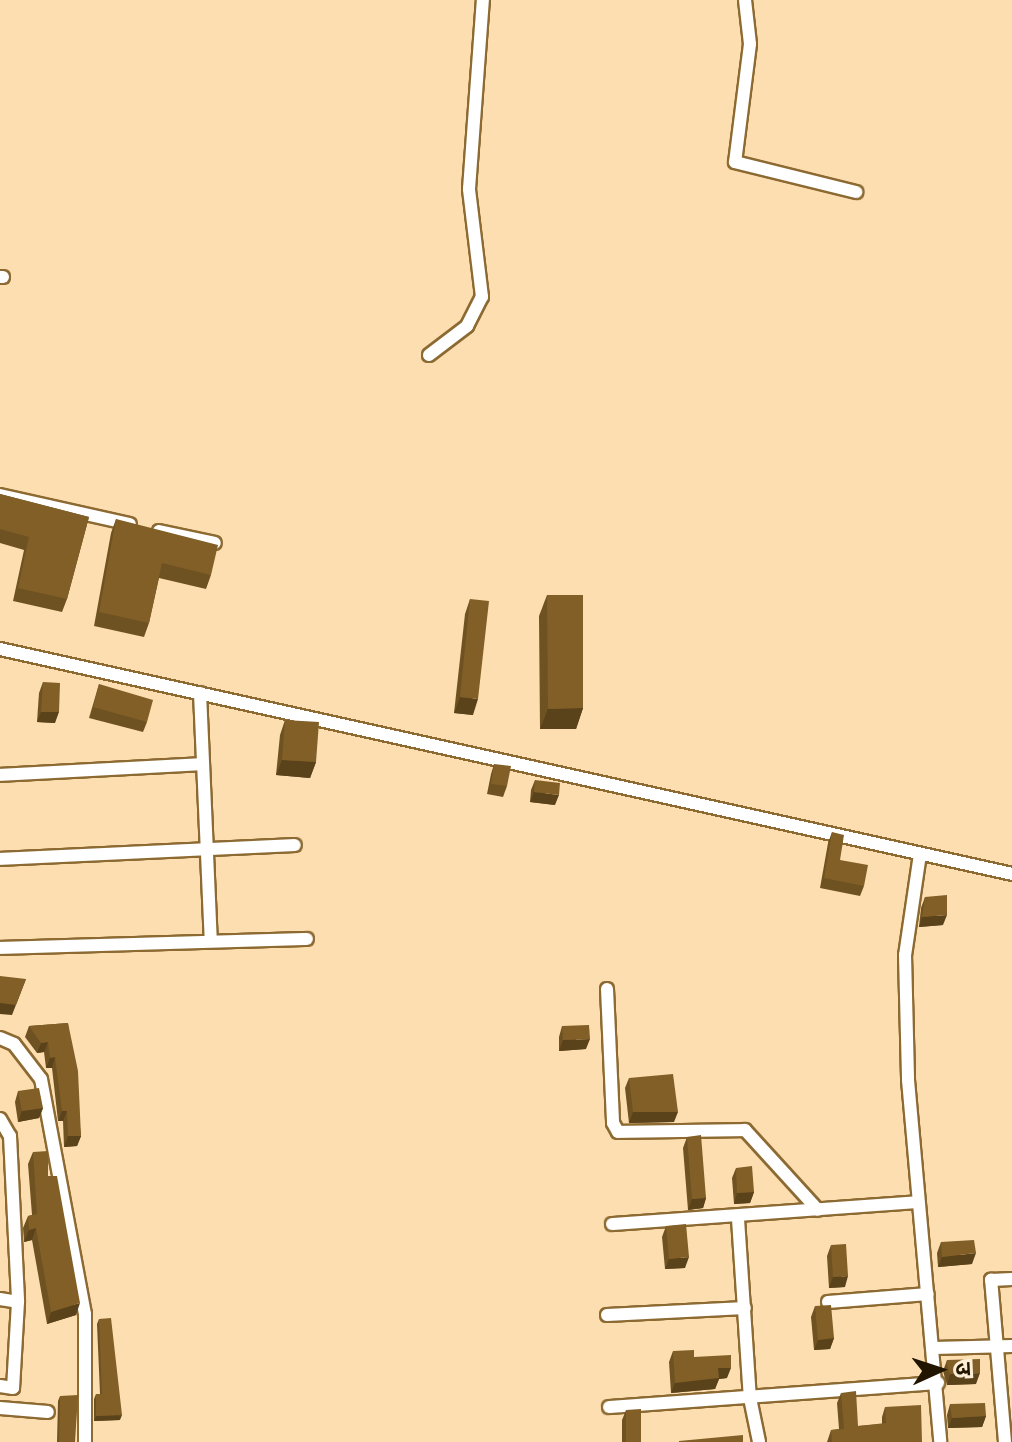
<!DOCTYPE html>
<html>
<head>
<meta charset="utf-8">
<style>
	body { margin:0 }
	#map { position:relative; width:1012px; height:1442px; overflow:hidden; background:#fddeb1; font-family:Jost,"Noto Sans Devanagari",sans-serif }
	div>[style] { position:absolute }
	.roads { filter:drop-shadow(2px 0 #8c6a32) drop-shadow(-2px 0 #8c6a32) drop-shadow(0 2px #8c6a32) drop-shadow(0 -2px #8c6a32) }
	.minor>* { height:12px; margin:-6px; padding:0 6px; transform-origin:6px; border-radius:6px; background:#fff }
	.wall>* { inset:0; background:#6f5222 }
	.shaded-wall>* { inset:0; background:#5a421b }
	.building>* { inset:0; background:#815f27 }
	span { translate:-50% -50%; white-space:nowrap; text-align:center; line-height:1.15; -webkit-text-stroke:6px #fdeed7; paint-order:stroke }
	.north { position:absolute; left:900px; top:1330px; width:80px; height:80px; -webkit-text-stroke:6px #fdeed7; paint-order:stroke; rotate:87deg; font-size:22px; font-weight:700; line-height:32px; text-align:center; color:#221500 }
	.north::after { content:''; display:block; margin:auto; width:28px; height:36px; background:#221500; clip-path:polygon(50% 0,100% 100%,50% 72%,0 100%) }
</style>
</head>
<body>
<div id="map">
	<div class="roads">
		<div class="minor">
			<i style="left:745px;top:0;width:44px;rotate:83.5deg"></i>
			<i style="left:750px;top:44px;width:119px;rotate:97.2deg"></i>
			<i style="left:735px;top:162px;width:125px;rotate:13.9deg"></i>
			<i style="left:0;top:277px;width:3px"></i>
			<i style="left:429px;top:355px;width:48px;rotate:-37.3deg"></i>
			<i style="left:467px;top:326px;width:33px;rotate:-63deg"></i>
			<i style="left:482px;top:297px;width:109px;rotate:-96.9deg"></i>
			<i style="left:469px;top:189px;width:190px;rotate:-85.8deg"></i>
			<i style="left:0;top:495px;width:133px;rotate:12.6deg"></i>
			<i style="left:159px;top:531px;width:57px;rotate:12.1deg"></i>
			<i style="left:0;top:649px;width:1037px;rotate:12.53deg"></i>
			<i style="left:200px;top:693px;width:248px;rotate:87.5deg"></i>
			<i style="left:0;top:775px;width:203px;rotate:-3.1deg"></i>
			<i style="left:920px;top:854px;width:102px;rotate:98.4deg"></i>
			<i style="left:905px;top:955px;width:125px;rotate:88.6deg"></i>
			<i style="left:908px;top:1080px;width:363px;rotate:84.9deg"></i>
			<i style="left:0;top:859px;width:295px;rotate:-2.7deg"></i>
			<i style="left:0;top:948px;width:307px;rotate:-1.7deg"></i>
			<i style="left:607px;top:989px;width:134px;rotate:87.4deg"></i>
			<i style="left:613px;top:1123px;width:10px;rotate:61deg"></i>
			<i style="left:618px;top:1132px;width:127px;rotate:-0.9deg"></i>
			<i style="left:745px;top:1130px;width:108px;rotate:47.6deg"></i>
			<i style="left:0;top:1038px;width:15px;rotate:23deg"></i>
			<i style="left:14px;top:1044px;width:44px;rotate:52.4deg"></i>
			<i style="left:41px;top:1079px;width:239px;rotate:79.4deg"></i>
			<i style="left:85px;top:1314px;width:128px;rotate:90deg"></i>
			<i style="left:0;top:1119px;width:20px;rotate:60deg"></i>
			<i style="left:10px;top:1136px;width:166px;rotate:87.2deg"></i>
			<i style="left:18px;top:1302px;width:86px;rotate:93.3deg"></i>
			<i style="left:13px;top:1388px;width:13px;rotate:-171deg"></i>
			<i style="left:738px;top:1219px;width:179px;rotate:86.2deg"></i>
			<i style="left:750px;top:1398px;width:45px;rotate:78.4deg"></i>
			<i style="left:612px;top:1224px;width:307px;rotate:-4.1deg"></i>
			<i style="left:0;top:1299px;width:18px;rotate:9deg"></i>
			<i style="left:828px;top:1302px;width:100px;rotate:-4.6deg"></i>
			<i style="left:607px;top:1315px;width:138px;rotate:-2.9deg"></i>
			<i style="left:934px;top:1348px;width:78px;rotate:-1.5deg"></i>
			<i style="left:609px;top:1407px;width:330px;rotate:-4.2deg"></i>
			<i style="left:0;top:1408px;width:48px;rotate:4.8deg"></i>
			<i style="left:1005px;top:1442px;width:163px;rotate:-94.9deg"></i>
			<i style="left:991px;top:1280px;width:21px;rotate:-3deg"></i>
		</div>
	</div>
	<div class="wall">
		<i style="clip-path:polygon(0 494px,89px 517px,67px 599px,62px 612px,13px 601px,24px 550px,0 543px)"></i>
		<i style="clip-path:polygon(116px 519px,211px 575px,206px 589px,159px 578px,149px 623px,144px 637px,94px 626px,111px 533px)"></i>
		<i style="clip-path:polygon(547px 595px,583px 708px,576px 729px,540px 729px,539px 616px)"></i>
		<i style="clip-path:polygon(470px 599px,473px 715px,454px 713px,465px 614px)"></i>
		<i style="clip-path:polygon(43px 682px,55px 723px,37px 722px,39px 693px)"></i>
		<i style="clip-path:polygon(99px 684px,147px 722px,143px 732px,89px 718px)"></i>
		<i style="clip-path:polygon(285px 720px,316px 762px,310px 778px,276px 775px,280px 735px)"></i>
		<i style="clip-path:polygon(494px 764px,507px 786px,503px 797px,487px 794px,491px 774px)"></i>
		<i style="clip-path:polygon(535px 780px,555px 805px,530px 802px,531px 790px)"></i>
		<i style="clip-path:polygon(832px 832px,840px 860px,864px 886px,860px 896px,820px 888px,828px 843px)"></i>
		<i style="clip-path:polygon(925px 897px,943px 925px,919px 927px,921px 908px)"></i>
		<i style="clip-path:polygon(68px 1023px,81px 1136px,77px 1146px,64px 1147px,63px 1121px,58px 1121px,52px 1068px,46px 1068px,44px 1052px,37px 1053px,25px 1037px,29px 1026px)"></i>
		<i style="clip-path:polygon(562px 1026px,586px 1049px,559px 1051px,559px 1037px)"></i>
		<i style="clip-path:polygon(629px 1078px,674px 1122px,629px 1123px,625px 1088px)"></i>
		<i style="clip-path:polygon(18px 1091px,43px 1108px,39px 1118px,18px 1122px,15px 1102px)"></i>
		<i style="clip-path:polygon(687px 1137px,706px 1198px,703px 1208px,688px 1210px,683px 1148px)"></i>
		<i style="clip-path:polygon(33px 1152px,48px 1176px,76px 1315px,47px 1324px,32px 1240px,24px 1242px,23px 1228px,28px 1216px,32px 1215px,28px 1164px)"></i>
		<i style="clip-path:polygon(736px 1168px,754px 1192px,750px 1203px,734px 1204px,732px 1178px)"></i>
		<i style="clip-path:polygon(666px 1226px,685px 1268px,665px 1269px,662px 1237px)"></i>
		<i style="clip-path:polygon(941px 1242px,972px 1264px,938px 1267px,937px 1253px)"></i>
		<i style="clip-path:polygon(831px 1245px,845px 1287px,829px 1288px,827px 1256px)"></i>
		<i style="clip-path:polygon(815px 1306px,834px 1338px,830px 1349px,814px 1350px,811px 1317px)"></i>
		<i style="clip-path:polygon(99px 1319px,120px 1420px,94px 1421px,94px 1399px,96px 1394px,100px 1394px,97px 1324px)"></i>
		<i style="clip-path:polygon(673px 1351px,694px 1357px,727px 1378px,719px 1379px,715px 1389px,671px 1393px,669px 1362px)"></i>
		<i style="clip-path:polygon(947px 1360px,976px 1384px,947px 1385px,943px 1371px)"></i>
		<i style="clip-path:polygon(841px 1393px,858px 1426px,882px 1424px,882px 1417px,885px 1407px,922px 1442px,827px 1442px,831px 1430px,839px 1429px,837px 1403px)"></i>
		<i style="clip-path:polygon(60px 1396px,75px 1442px,57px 1442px,58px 1401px)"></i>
		<i style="clip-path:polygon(950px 1404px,986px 1416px,982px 1427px,948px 1428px,947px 1415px)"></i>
		<i style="clip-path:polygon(626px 1410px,641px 1442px,622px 1442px,622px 1420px)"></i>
	</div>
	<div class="shaded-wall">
		<i style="clip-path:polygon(460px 697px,478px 699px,473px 715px,454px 713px)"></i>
		<i style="clip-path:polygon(583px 708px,576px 729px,540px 729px,548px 709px)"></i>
		<i style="clip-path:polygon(41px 712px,59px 712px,55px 723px,37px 722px)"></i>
		<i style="clip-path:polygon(282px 760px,316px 762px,310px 778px,276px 775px)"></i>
		<i style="clip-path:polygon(534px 792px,559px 795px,555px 805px,530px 802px)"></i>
		<i style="clip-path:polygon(947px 915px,943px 925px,919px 927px,922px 917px)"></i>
		<i style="clip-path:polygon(26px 979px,12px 1015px,0 1014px,0 1003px)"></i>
		<i style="clip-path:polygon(590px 1039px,586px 1049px,559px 1051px,563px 1040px)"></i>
		<i style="clip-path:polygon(48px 1042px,44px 1052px,37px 1053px,41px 1043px)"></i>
		<i style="clip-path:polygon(55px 1057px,52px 1068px,46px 1068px,50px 1058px)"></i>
		<i style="clip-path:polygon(43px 1108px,39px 1118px,18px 1122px,22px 1111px)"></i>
		<i style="clip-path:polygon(62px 1111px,67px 1111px,63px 1121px,58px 1121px)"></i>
		<i style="clip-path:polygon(633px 1112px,678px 1112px,674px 1122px,629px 1123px)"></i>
		<i style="clip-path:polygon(68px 1136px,81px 1136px,77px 1146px,64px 1147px)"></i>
		<i style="clip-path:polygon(754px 1192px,750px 1203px,734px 1204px,737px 1193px)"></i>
		<i style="clip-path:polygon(706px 1198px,703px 1208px,688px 1210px,692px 1199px)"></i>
		<i style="clip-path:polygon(36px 1228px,32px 1240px,24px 1242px,29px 1230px)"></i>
		<i style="clip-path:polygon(976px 1253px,972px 1264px,938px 1267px,942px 1257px)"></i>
		<i style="clip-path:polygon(689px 1257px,685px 1268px,665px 1269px,669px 1259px)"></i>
		<i style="clip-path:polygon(848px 1276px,845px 1287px,829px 1288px,833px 1277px)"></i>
		<i style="clip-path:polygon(80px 1303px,76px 1315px,47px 1324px,51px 1312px)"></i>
		<i style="clip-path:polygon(834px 1338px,830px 1349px,814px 1350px,818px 1340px)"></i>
		<i style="clip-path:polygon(718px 1368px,731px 1368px,727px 1378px,719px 1379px,715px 1389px,671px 1393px,675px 1383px)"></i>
		<i style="clip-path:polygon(980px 1373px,976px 1384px,947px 1385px,950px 1374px)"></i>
		<i style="clip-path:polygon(122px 1415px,120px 1420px,94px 1421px,96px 1416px)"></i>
		<i style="clip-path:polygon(986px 1416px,982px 1427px,948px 1428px,952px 1418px)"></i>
	</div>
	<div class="building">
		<i style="clip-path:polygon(0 494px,89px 517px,67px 599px,18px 588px,29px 537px,0 529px)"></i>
		<i style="clip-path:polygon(116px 519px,218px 545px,211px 575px,162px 563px,149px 623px,99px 612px)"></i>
		<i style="clip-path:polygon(547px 595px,583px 595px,583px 708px,548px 709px)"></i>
		<i style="clip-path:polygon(470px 599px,489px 601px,478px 699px,460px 697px)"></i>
		<i style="clip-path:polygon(43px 682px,60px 683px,59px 712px,41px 712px)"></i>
		<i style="clip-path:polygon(99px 684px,153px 700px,147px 722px,93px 707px)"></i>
		<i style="clip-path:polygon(285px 720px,319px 722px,316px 762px,282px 760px)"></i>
		<i style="clip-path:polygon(494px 764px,511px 766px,507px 786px,491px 784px)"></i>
		<i style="clip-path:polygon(535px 780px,560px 783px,559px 795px,534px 792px)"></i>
		<i style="clip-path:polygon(832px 832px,844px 835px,840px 860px,868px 865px,864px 886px,824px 878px)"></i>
		<i style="clip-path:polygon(947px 895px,947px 915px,922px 917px,925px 897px)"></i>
		<i style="clip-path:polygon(0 976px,26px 979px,16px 1005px,0 1003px)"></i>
		<i style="clip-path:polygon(68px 1023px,78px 1071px,81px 1136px,68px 1136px,67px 1111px,62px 1111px,55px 1057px,50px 1058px,48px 1042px,41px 1043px,29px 1026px)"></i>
		<i style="clip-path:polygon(589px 1025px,590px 1039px,563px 1040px,562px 1026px)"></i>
		<i style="clip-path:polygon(673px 1074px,678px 1112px,633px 1112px,629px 1078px)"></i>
		<i style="clip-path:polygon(39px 1088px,43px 1108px,22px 1111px,18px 1091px)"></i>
		<i style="clip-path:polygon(701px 1135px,706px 1198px,692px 1199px,687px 1137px)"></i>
		<i style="clip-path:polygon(48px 1151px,48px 1176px,57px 1176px,80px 1303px,51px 1312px,36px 1228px,29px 1230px,28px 1216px,37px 1214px,33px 1152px)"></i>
		<i style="clip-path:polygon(752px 1166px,754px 1192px,737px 1193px,736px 1168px)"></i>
		<i style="clip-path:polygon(686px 1224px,689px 1257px,669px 1259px,666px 1226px)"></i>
		<i style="clip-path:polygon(974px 1240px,976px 1253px,942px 1257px,941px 1242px)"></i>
		<i style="clip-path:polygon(846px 1244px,848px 1276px,833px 1277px,831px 1245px)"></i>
		<i style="clip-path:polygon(831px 1305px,834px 1338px,818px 1340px,815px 1306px)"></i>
		<i style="clip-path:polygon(111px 1318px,122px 1415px,96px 1416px,96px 1394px,102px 1394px,99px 1319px)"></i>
		<i style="clip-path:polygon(694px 1350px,694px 1357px,731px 1355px,731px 1368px,718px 1368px,719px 1378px,675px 1383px,673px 1351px)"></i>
		<i style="clip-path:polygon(980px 1359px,980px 1373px,950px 1374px,947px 1365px,947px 1360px)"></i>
		<i style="clip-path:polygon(856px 1391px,858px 1426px,886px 1423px,885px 1407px,921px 1405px,922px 1442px,832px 1442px,831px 1430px,844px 1429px,841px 1393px)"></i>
		<i style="clip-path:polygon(78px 1395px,75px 1442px,59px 1442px,60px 1396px)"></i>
		<i style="clip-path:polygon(985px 1403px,986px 1416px,952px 1418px,950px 1404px)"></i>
		<i style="clip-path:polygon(641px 1409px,641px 1442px,626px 1442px,626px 1410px)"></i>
		<i style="clip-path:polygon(743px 1435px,743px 1442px,679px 1442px,679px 1441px)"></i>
	</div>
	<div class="north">उ</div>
</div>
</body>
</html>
